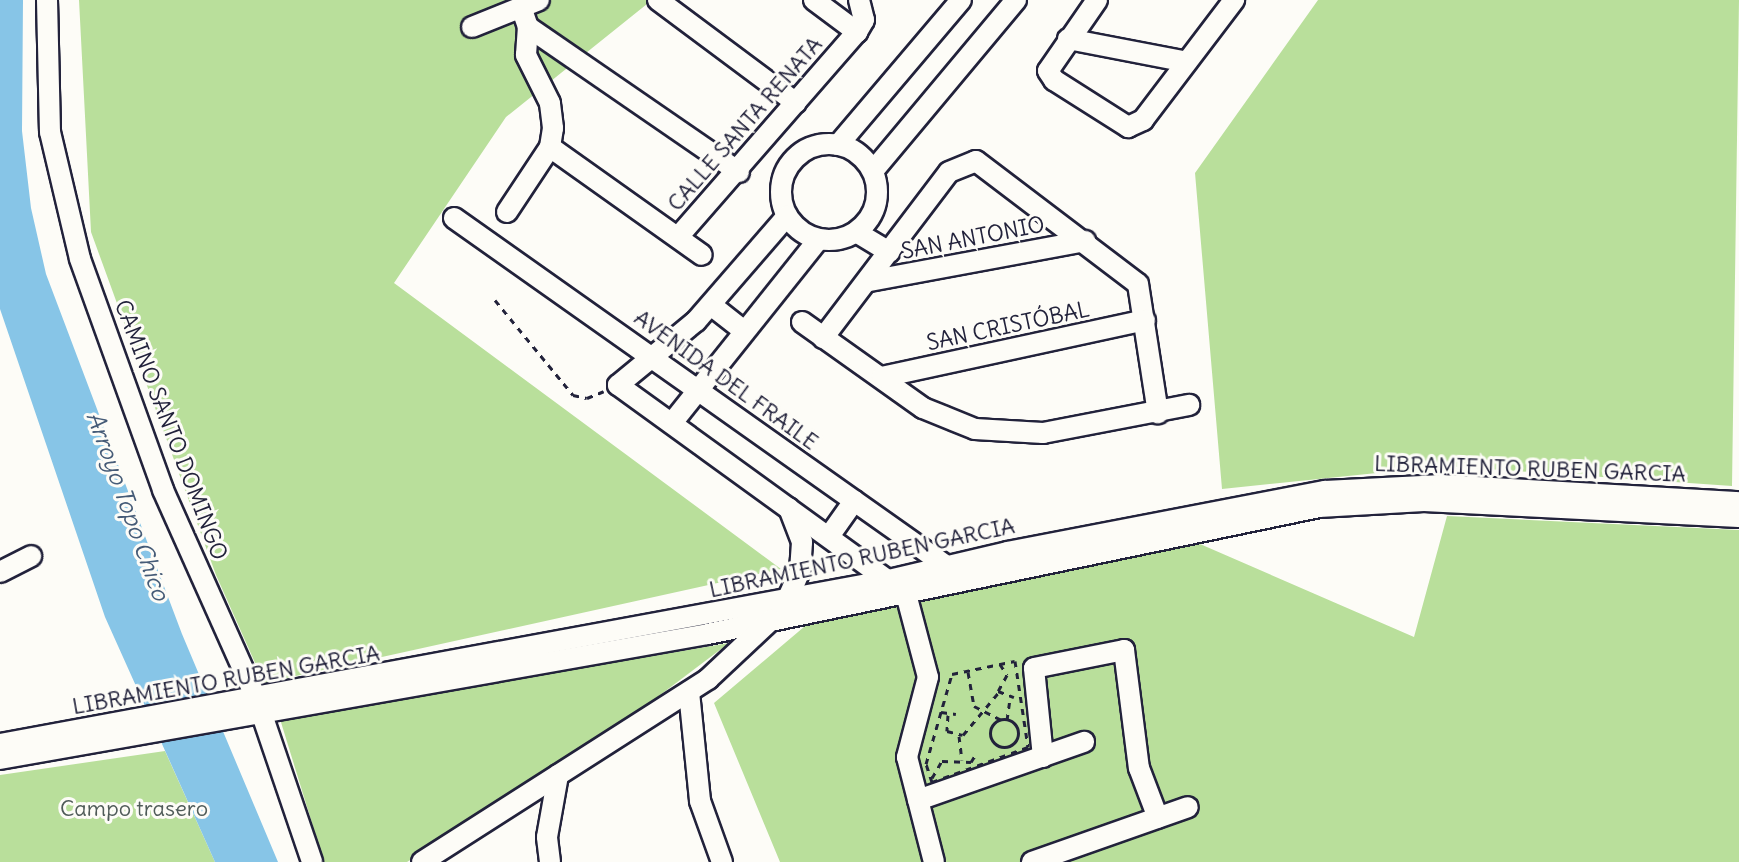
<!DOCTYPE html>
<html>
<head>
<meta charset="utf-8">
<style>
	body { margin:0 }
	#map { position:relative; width:1739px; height:862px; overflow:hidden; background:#fdfcf7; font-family:Delius,sans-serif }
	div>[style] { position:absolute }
	.green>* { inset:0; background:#b9df9b }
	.water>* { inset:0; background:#87c5e7 }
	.path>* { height:3px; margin-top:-1.5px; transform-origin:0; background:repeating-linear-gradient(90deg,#22223b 0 6px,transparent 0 12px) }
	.path>.ring { margin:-1.5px; padding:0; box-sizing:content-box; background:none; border:3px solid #22223b; border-radius:50% }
	.roads { filter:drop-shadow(2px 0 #22223b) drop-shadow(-2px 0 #22223b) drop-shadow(0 2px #22223b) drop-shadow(0 -2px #22223b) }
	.minor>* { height:20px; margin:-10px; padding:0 10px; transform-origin:10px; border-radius:10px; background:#fdfcf7 }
	.minor>.ring { margin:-10px; padding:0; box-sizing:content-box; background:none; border:20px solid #fdfcf7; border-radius:50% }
	span { translate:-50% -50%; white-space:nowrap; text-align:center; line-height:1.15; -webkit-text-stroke:6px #fdfcf7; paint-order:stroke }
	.street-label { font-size:22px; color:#22223b }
	.park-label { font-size:22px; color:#4f5b58 }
	.water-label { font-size:24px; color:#455b77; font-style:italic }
</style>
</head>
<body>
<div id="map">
	<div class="green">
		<i style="clip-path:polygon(79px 0,652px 0,506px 117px,394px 283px,781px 569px,264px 683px,216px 575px,91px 232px)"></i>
		<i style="clip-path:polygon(1318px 0,1739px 0,1732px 486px,1445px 466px,1222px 489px,1195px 173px)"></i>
		<i style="clip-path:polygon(1447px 516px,1739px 530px,1739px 862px,780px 862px,714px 703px,811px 621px,1200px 544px,1414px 637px)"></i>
		<i style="clip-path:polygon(729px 643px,586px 751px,407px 862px,324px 862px,280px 719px)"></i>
		<i style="clip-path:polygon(165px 751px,215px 862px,0 862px,0 775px)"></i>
	</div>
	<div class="water">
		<i style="clip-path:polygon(0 0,23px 0,22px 131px,31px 208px,46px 274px,182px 634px,278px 862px,215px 862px,105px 617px,0 309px)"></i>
	</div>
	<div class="path">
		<i style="left:495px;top:300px;width:123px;rotate:50.6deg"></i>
		<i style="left:573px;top:395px;width:14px;rotate:12deg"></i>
		<i style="left:587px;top:398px;width:18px;rotate:-22deg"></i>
		<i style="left:1015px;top:661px;width:87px;rotate:81.4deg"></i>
		<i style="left:1028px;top:747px;width:102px;rotate:160deg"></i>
		<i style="left:932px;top:782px;width:19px;rotate:-108deg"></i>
		<i style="left:926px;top:764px;width:94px;rotate:-73.9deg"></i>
		<i style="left:952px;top:674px;width:64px;rotate:-11.7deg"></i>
		<i style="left:1000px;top:664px;width:13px;rotate:58deg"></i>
		<i style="left:1007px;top:675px;width:18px;rotate:119deg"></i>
		<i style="left:998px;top:691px;width:17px;rotate:21deg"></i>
		<i style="left:968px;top:672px;width:35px;rotate:80deg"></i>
		<i style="left:974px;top:706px;width:30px;rotate:27deg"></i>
		<i style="left:941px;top:712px;width:15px;rotate:8deg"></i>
		<i style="left:948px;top:715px;width:16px;rotate:94deg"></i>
		<i style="left:947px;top:731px;width:16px;rotate:14deg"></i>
		<i style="left:963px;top:735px;width:56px;rotate:-50.1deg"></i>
		<i class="ring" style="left:990px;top:719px;width:25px;height:25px"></i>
		<i style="left:1007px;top:720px;width:22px;rotate:-82deg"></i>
		<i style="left:959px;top:736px;width:24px;rotate:83deg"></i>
		<i style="left:932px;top:778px;width:20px;rotate:-60deg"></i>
		<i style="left:942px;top:761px;width:29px;rotate:2deg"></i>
		<i style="left:971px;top:762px;width:9px;rotate:-58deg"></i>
	</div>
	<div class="roads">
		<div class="minor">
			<i style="left:47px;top:0;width:132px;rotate:88.7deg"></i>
			<i style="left:50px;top:132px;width:130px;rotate:76.7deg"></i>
			<i style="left:80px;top:259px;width:245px;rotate:70.2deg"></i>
			<i style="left:163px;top:490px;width:230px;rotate:65.9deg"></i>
			<i style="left:257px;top:700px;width:171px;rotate:71.2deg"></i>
			<i style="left:658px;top:0;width:172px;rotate:36.7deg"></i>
			<i style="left:814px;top:0;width:54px;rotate:36.7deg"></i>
			<i style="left:1097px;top:0;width:86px;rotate:124.6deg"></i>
			<i style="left:1048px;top:71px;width:11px;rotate:56deg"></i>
			<i style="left:1054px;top:80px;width:88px;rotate:32.4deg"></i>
			<i style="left:1128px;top:127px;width:17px;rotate:-25deg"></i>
			<i style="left:1143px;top:120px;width:151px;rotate:-52.8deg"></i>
			<i style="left:472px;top:27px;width:72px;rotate:-21.9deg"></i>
			<i style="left:528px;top:27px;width:256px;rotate:34.5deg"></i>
			<i style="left:1068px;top:39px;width:121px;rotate:10.9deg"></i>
			<i class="ring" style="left:781px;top:144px;width:76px;height:76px"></i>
			<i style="left:838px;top:145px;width:190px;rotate:-49.7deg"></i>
			<i style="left:550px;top:147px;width:186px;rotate:35.4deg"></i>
			<i style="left:873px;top:171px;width:223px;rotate:-50.1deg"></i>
			<i style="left:507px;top:212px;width:78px;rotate:-56.5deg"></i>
			<i style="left:550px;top:147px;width:19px;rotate:-81deg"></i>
			<i style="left:553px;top:128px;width:25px;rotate:-97deg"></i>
			<i style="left:550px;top:103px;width:54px;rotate:-116.6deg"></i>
			<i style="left:526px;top:55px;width:28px;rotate:-86deg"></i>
			<i style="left:528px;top:27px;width:21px;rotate:-109deg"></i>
			<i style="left:787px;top:216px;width:139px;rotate:130.9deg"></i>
			<i style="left:696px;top:321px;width:101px;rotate:140.6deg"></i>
			<i style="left:618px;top:385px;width:339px;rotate:35.9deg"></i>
			<i style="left:454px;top:218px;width:610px;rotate:35.25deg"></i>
			<i style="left:856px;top:232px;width:39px;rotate:31deg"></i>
			<i style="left:678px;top:237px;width:272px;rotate:-48.9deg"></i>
			<i style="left:857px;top:32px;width:14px;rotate:-60deg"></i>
			<i style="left:864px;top:20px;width:21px;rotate:-104deg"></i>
			<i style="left:869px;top:281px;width:220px;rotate:-10.5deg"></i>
			<i style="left:711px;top:305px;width:39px;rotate:38deg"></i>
			<i style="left:802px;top:322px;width:148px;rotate:35.4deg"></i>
			<i style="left:923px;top:408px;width:56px;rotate:22deg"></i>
			<i style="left:975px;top:429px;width:68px;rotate:3.4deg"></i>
			<i style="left:1043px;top:433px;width:149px;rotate:-10.9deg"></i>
			<i style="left:823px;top:338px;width:208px;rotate:-52.8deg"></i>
			<i style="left:949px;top:172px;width:29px;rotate:-22deg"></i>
			<i style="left:976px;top:161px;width:203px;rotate:37.2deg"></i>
			<i style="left:1138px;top:284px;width:131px;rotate:81.2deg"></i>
			<i style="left:882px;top:377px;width:269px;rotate:-12.2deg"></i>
			<i style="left:672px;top:423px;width:234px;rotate:-51.4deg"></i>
			<i style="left:830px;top:535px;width:42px;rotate:-54.8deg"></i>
			<i style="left:0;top:572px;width:35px;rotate:-27deg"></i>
			<i style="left:906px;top:594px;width:86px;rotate:75.2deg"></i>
			<i style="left:928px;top:677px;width:83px;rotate:104.7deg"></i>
			<i style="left:907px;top:757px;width:108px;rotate:75.6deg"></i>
			<i style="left:787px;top:600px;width:32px;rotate:-66deg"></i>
			<i style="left:800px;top:571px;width:29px;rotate:-86deg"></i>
			<i style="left:802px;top:542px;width:36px;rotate:-111deg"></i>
			<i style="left:689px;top:692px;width:110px;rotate:84.2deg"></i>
			<i style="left:700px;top:801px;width:65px;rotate:70.2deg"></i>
			<i style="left:0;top:744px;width:904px;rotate:-10.45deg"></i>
			<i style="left:889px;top:580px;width:121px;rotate:-13.3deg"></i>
			<i style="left:1007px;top:552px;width:324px;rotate:-10.9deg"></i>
			<i style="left:1325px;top:491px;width:117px;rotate:-2.9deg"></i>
			<i style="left:1442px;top:485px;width:297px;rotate:3.3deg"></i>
			<i style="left:1043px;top:757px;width:89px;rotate:-95.8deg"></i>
			<i style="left:1034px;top:668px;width:92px;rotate:-11.3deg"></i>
			<i style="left:1124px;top:650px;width:119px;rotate:82.8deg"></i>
			<i style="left:1139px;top:768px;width:53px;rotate:69.2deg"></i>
			<i style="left:0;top:759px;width:719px;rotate:-10.01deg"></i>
			<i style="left:708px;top:634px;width:624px;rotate:-11.74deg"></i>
			<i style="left:1319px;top:507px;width:105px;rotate:-3.3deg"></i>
			<i style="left:1424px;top:501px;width:315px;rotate:2.9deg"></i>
			<i style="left:918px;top:800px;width:176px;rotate:-19.3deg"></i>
			<i style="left:422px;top:862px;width:340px;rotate:-32.6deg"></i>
			<i style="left:708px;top:679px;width:86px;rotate:-43.1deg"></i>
			<i style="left:550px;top:862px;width:25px;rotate:-97deg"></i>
			<i style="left:547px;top:837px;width:63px;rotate:-79.9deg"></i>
			<i style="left:1032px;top:862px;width:165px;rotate:-19.4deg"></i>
		</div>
	</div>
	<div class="street-label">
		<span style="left:745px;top:124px;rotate:-49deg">CALLE SANTA RENATA</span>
		<span style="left:973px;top:238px;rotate:-11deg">SAN ANTONIO</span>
		<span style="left:1008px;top:326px;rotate:-12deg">SAN CRISTÓBAL</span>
		<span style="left:726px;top:380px;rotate:36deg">AVENIDA DEL FRAILE</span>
		<span style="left:171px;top:430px;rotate:69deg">CAMINO SANTO DOMINGO</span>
		<span style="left:1530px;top:469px;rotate:2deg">LIBRAMIENTO RUBEN GARCIA</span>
		<span style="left:862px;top:558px;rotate:-12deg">LIBRAMIENTO RUBEN GARCIA</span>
		<span style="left:226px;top:680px;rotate:-10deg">LIBRAMIENTO RUBEN GARCIA</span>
	</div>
	<div class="park-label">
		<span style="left:134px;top:809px">Campo trasero</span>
	</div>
	<div class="water-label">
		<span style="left:128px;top:506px;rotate:70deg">Arroyo Topo Chico</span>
	</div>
</div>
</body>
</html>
